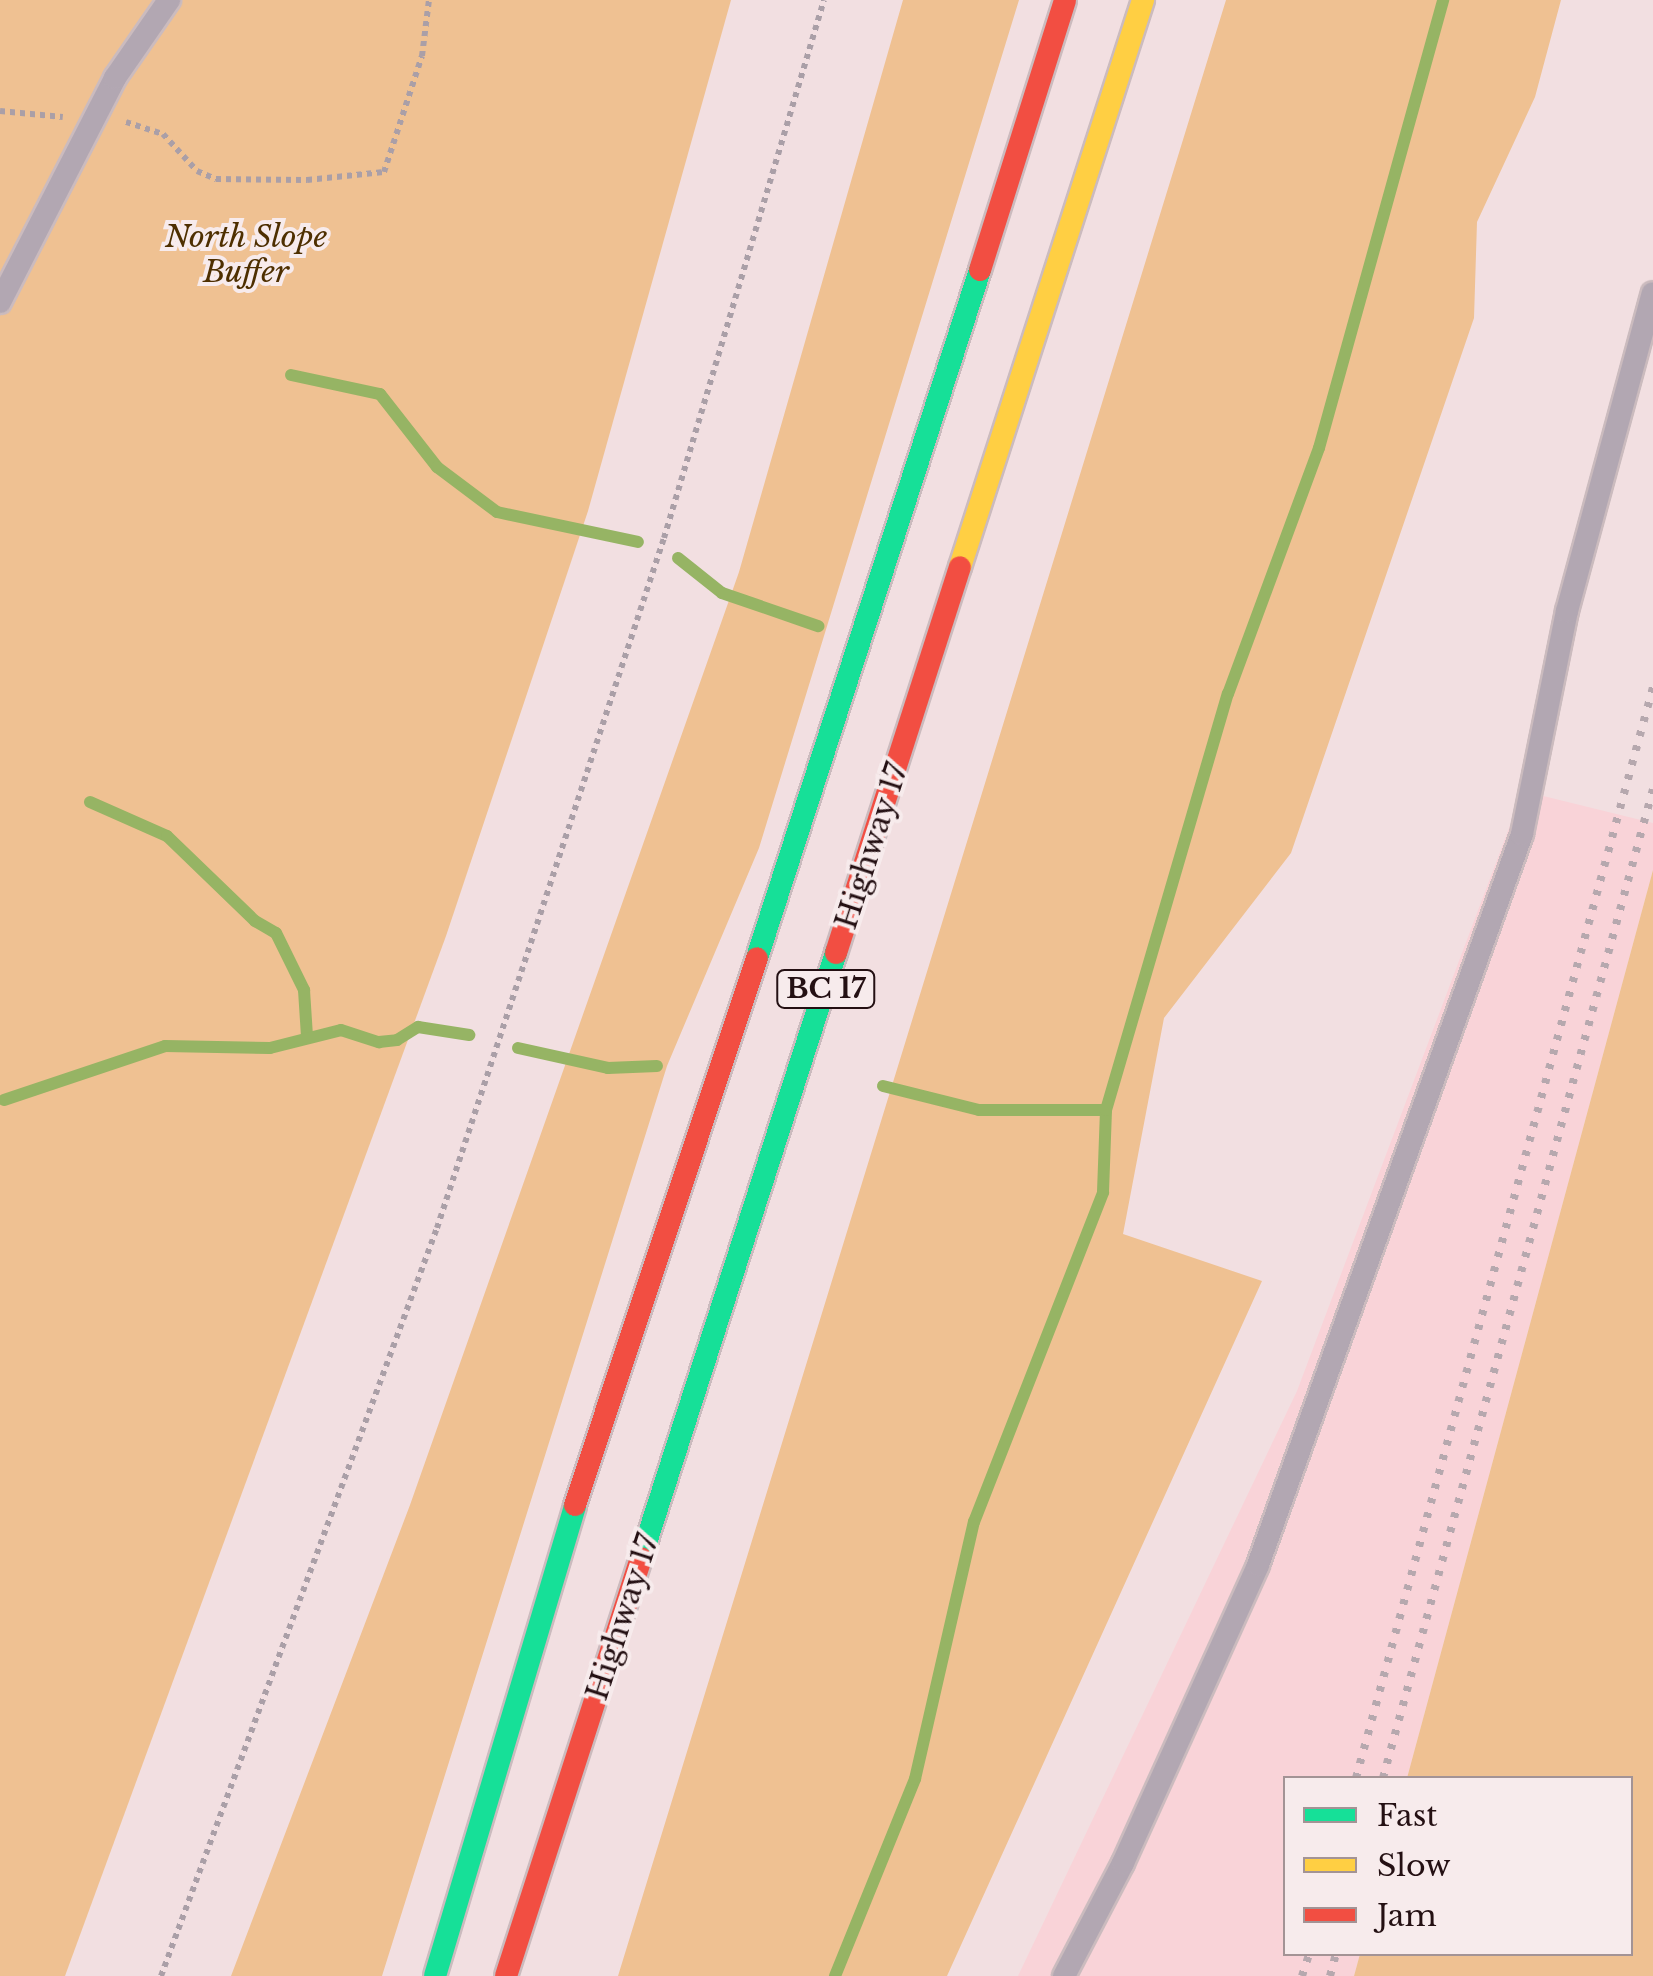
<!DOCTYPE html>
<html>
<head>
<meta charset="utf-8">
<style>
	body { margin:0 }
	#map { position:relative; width:1653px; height:1976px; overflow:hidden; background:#f2dfe1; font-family:"Libre Baskerville",serif }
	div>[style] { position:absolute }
	.built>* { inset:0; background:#f9d3d8 }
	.green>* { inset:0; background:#efc192 }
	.stream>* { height:12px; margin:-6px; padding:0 6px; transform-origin:6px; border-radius:6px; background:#96b464 }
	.path>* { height:6px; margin-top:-3px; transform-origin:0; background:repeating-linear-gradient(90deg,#aa9fa7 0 5px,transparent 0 10px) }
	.roads { filter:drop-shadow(2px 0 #cbbbbe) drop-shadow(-2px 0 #cbbbbe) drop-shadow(0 2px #cbbbbe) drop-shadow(0 -2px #cbbbbe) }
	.lane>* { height:22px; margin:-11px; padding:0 11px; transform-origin:11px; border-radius:11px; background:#b2a7b2 }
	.fast>* { height:22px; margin:-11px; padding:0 11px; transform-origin:11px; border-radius:11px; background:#16e098 }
	.slow>* { height:22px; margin:-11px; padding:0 11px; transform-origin:11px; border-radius:11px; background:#ffcf43 }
	.jam>* { height:22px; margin:-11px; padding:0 11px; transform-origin:11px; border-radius:11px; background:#f24e42 }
	.rail>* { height:8px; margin-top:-4px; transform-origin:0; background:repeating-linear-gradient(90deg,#b6a8ae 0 5px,transparent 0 15px) }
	span { translate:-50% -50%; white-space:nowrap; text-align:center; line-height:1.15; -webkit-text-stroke:8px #f7ebec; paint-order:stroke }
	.shield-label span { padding:2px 8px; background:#f7ebec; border:2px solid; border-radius:8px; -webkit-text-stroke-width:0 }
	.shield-label { font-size:28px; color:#241013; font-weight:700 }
	.park-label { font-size:30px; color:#4e2f00; font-style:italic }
	.street-label { font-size:30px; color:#241013 }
	.legend { position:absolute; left:1283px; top:1776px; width:350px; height:180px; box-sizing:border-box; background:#f7ebec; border:2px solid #a39395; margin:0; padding:12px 18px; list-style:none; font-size:30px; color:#241013 }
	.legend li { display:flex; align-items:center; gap:20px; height:50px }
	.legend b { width:50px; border:2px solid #a39395 }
</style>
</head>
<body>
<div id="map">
	<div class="built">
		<i style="clip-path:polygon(1523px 791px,1653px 823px,1653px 870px,1407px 1778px,1286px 1778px,1286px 1954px,1360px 1954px,1354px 1976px,1018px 1976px,1297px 1391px)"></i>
	</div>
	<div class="green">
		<i style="clip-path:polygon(0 0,731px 0,588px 511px,446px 936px,65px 1976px,0 1976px)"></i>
		<i style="clip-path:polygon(903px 0,1019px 0,759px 848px,667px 1066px,382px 1976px,231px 1976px,410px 1505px,739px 572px)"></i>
		<i style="clip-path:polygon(1226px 0,1561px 0,1535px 97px,1477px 222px,1474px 318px,1291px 853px,1164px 1018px,1123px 1234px,1262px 1281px,947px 1976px,618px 1976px)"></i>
		<i style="clip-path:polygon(1653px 870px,1653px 1976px,1354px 1976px,1360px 1954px,1630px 1954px,1630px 1778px,1407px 1778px)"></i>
	</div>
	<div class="stream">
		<i style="left:291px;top:375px;width:91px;rotate:12.1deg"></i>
		<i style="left:380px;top:394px;width:93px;rotate:52deg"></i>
		<i style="left:437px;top:467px;width:75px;rotate:36.9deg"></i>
		<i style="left:497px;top:512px;width:144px;rotate:12deg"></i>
		<i style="left:678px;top:558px;width:56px;rotate:38.5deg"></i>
		<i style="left:722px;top:593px;width:102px;rotate:19deg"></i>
		<i style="left:90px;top:802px;width:84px;rotate:23.8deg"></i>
		<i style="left:167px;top:836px;width:122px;rotate:44deg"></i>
		<i style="left:255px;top:921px;width:24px;rotate:30deg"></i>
		<i style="left:276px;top:933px;width:64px;rotate:63.8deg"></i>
		<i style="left:304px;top:990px;width:47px;rotate:86.3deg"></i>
		<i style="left:518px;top:1048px;width:92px;rotate:12.5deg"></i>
		<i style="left:608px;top:1068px;width:49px;rotate:-2.3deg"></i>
		<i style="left:883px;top:1086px;width:99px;rotate:14deg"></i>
		<i style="left:979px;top:1110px;width:127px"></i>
		<i style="left:4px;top:1100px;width:170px;rotate:-18.5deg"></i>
		<i style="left:165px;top:1046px;width:105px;rotate:1.1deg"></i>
		<i style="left:270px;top:1048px;width:73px;rotate:-14.2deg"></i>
		<i style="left:341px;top:1030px;width:40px;rotate:18deg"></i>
		<i style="left:379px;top:1042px;width:18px;rotate:-6deg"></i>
		<i style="left:397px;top:1040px;width:25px;rotate:-32deg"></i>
		<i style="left:418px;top:1027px;width:52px;rotate:8.9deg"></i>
		<i style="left:835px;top:1976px;width:213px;rotate:-67.9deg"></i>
		<i style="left:915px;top:1779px;width:264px;rotate:-77.1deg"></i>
		<i style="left:974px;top:1522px;width:354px;rotate:-68.6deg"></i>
		<i style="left:1103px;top:1192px;width:82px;rotate:-87.9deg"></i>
		<i style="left:1106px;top:1110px;width:434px;rotate:-73.7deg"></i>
		<i style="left:1228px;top:694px;width:262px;rotate:-69.7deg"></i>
		<i style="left:1319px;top:448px;width:465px;rotate:-74.5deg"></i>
	</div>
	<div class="path">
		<i style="left:0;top:111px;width:63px;rotate:5.4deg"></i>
		<i style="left:126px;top:122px;width:39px;rotate:18deg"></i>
		<i style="left:163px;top:134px;width:50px;rotate:47.4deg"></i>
		<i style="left:197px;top:171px;width:21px;rotate:23deg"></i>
		<i style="left:216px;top:179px;width:91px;rotate:0.6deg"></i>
		<i style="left:307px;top:180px;width:77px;rotate:-5.9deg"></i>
		<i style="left:384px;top:172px;width:122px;rotate:-71.9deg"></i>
		<i style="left:422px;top:56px;width:56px;rotate:-82.9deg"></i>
		<i style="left:161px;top:1976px;width:797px;rotate:-69.75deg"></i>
		<i style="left:437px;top:1228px;width:726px;rotate:-71.79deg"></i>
		<i style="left:664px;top:538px;width:561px;rotate:-73.44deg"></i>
	</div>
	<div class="roads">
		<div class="lane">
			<i style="left:0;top:302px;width:252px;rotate:-62.8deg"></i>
			<i style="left:115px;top:78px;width:95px;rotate:-55.3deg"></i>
			<i style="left:1064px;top:1976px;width:127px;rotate:-62.4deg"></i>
			<i style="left:1123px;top:1863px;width:327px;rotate:-65.6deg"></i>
			<i style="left:1258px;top:1565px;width:777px;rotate:-70.14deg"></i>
			<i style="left:1522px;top:834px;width:227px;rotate:-78.6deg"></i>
			<i style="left:1567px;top:611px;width:329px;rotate:-74.9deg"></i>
		</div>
		<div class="fast">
			<i style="left:757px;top:958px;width:723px;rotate:-72.04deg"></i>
			<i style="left:641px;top:1558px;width:636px;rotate:-72.14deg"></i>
			<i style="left:435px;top:1976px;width:491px;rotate:-73.4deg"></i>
		</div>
		<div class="slow">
			<i style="left:960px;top:567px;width:596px;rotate:-72.11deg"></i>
		</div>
		<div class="jam">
			<i style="left:980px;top:270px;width:283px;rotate:-72.5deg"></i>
			<i style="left:836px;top:953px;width:405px;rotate:-72.2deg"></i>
			<i style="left:575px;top:1505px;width:576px;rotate:-71.6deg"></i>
			<i style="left:506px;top:1976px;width:439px;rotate:-72.1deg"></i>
		</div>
	</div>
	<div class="rail">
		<i style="left:1356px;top:1778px;width:1131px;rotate:-74.77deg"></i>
		<i style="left:1383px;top:1778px;width:1025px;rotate:-74.73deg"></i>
		<i style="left:1302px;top:1976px;width:23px;rotate:-72deg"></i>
		<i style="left:1330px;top:1976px;width:23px;rotate:-75deg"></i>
	</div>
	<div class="shield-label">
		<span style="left:826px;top:989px">BC 17</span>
	</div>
	<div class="park-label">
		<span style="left:246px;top:254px">North Slope<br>Buffer</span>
	</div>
	<div class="street-label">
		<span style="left:872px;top:846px;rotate:-72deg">Highway 17</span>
		<span style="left:623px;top:1617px;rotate:-72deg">Highway 17</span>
	</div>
	<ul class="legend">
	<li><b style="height:12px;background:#16e098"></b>Fast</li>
	<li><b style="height:12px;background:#ffcf43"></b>Slow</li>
	<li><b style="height:12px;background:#f24e42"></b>Jam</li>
	</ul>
</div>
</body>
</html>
